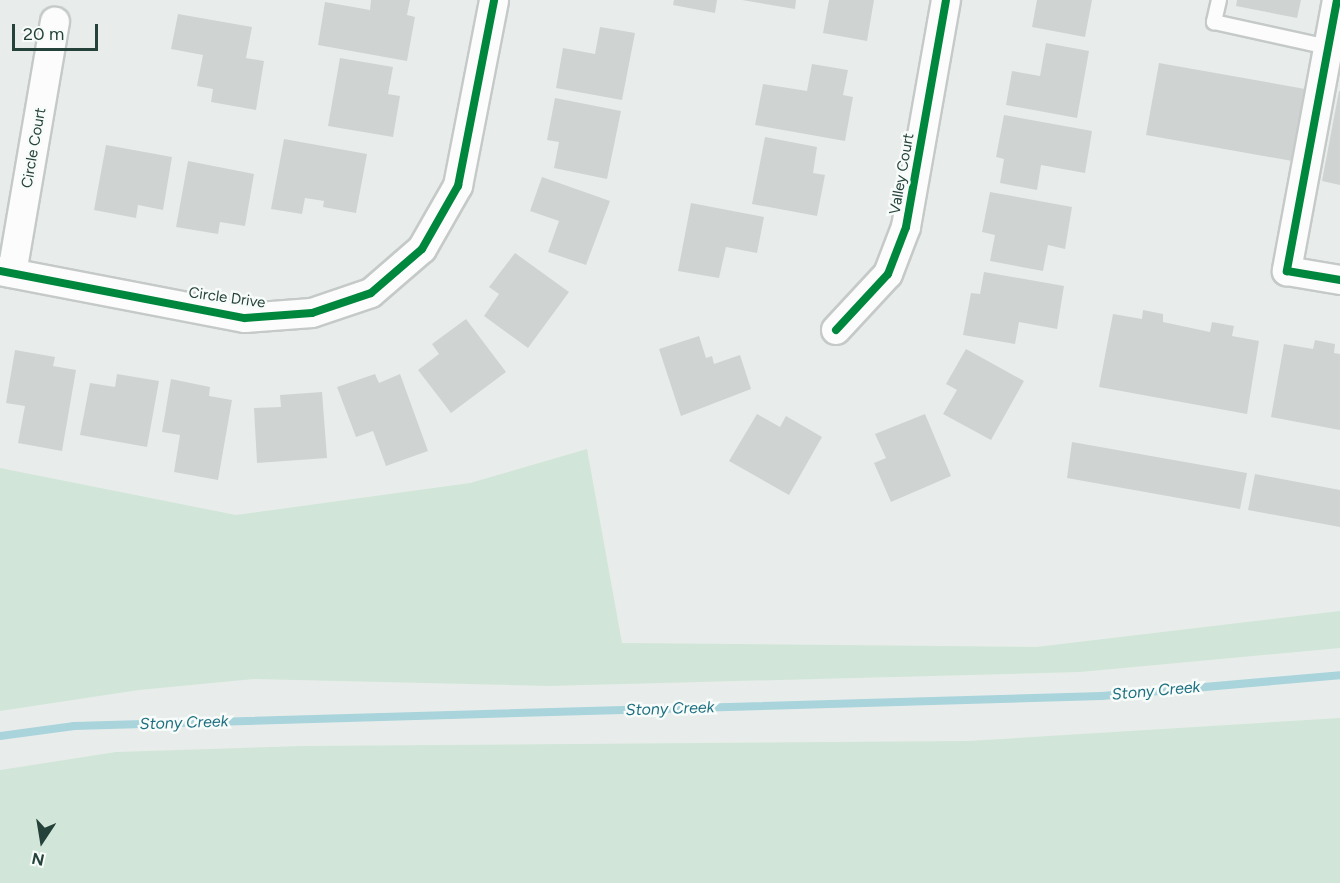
<!DOCTYPE html>
<html>
<head>
<meta charset="utf-8">
<style>
	body { margin:0 }
	#map { position:relative; width:1340px; height:883px; overflow:hidden; background:#e8edeb; font-family:Figtree,sans-serif }
	div>[style] { position:absolute }
	.green>* { inset:0; background:#d1e6d8 }
	.stream>* { height:8px; margin:-4px; padding:0 4px; transform-origin:4px; border-radius:4px; background:#a9d4db }
	.building>* { inset:0; background:#cfd4d2 }
	.roads { filter:drop-shadow(2px 0 #c5cac8) drop-shadow(-2px 0 #c5cac8) drop-shadow(0 2px #c5cac8) drop-shadow(0 -2px #c5cac8) }
	.service>* { height:14px; margin:-7px; padding:0 7px; transform-origin:7px; border-radius:7px; background:#fcfcfc }
	.minor>* { height:28px; margin:-14px; padding:0 14px; transform-origin:14px; border-radius:14px; background:#fcfcfc }
	.cycleway>* { height:8px; margin:-4px; padding:0 4px; transform-origin:4px; border-radius:4px; background:#00873e }
	span { translate:-50% -50%; white-space:nowrap; text-align:center; line-height:1.15; -webkit-text-stroke:5px #f7fbf9; paint-order:stroke }
	.street-label { font-size:15px; color:#24423a }
	.water-label { font-size:16px; color:#1c6f80; font-style:italic }
	.north { position:absolute; left:12px; top:811px; width:60px; height:60px; -webkit-text-stroke:4px #f7fbf9; paint-order:stroke; rotate:192deg; font-size:16px; font-weight:700; line-height:24px; text-align:center; color:#24423a }
	.north::after { content:''; display:block; margin:auto; width:21px; height:27px; background:#24423a; clip-path:polygon(50% 0,100% 100%,50% 72%,0 100%) }
	.scale { position:absolute; left:12px; top:24px; width:86px; height:27px; box-sizing:border-box; border:3px solid #24423a; border-top:0; padding-left:8px; font-size:18px; line-height:21px; white-space:nowrap; color:#24423a; -webkit-text-stroke:4px #f7fbf9; paint-order:stroke }
</style>
</head>
<body>
<div id="map">
	<div class="green">
		<i style="clip-path:polygon(587px 449px,622px 643px,1036px 647px,1340px 611px,1340px 648px,1080px 672px,549px 686px,254px 679px,139px 690px,0 711px,0 468px,236px 515px,470px 483px)"></i>
		<i style="clip-path:polygon(1340px 718px,1340px 883px,0 883px,0 770px,116px 752px,302px 746px,968px 741px)"></i>
	</div>
	<div class="stream">
		<i style="left:0;top:736px;width:75px;rotate:-7.7deg"></i>
		<i style="left:74px;top:726px;width:1028px;rotate:-1.67deg"></i>
		<i style="left:1102px;top:696px;width:239px;rotate:-5deg"></i>
	</div>
	<div class="building">
		<i style="clip-path:polygon(371px 0,410px 0,407px 15px,415px 17px,407px 61px,318px 45px,325px 2px,370px 10px)"></i>
		<i style="clip-path:polygon(674px 0,717px 0,715px 13px,673px 5px)"></i>
		<i style="clip-path:polygon(742px 0,796px 0,795px 9px)"></i>
		<i style="clip-path:polygon(829px 0,874px 0,867px 41px,823px 33px)"></i>
		<i style="clip-path:polygon(1037px 0,1092px 0,1085px 37px,1032px 27px)"></i>
		<i style="clip-path:polygon(1237px 0,1301px 0,1297px 18px,1236px 6px)"></i>
		<i style="clip-path:polygon(178px 14px,252px 27px,246px 58px,264px 61px,256px 110px,211px 102px,213px 89px,197px 86px,203px 55px,171px 49px)"></i>
		<i style="clip-path:polygon(600px 27px,635px 33px,622px 100px,556px 88px,563px 48px,595px 54px)"></i>
		<i style="clip-path:polygon(1046px 43px,1089px 51px,1077px 118px,1006px 105px,1012px 71px,1040px 76px)"></i>
		<i style="clip-path:polygon(340px 58px,393px 67px,388px 94px,400px 96px,393px 137px,328px 126px)"></i>
		<i style="clip-path:polygon(1159px 63px,1305px 89px,1292px 161px,1146px 135px)"></i>
		<i style="clip-path:polygon(812px 64px,848px 70px,843px 95px,853px 97px,845px 141px,755px 125px,763px 84px,807px 91px)"></i>
		<i style="clip-path:polygon(1339px 91px,1340px 91px,1340px 185px,1322px 181px)"></i>
		<i style="clip-path:polygon(555px 98px,621px 111px,607px 179px,554px 168px,559px 142px,547px 140px)"></i>
		<i style="clip-path:polygon(1004px 115px,1092px 131px,1085px 173px,1041px 165px,1037px 190px,1000px 183px,1004px 159px,996px 157px)"></i>
		<i style="clip-path:polygon(765px 137px,817px 147px,813px 173px,825px 175px,817px 216px,752px 204px)"></i>
		<i style="clip-path:polygon(284px 139px,367px 154px,356px 213px,323px 207px,324px 201px,305px 198px,302px 214px,271px 209px)"></i>
		<i style="clip-path:polygon(106px 145px,172px 157px,163px 210px,138px 205px,136px 218px,94px 210px)"></i>
		<i style="clip-path:polygon(188px 161px,254px 174px,245px 226px,220px 222px,218px 234px,176px 227px)"></i>
		<i style="clip-path:polygon(542px 177px,610px 201px,586px 265px,548px 252px,559px 221px,530px 211px)"></i>
		<i style="clip-path:polygon(990px 192px,1072px 207px,1065px 249px,1048px 245px,1043px 271px,990px 261px,995px 235px,982px 232px)"></i>
		<i style="clip-path:polygon(691px 203px,764px 217px,757px 253px,726px 247px,719px 278px,678px 271px)"></i>
		<i style="clip-path:polygon(515px 253px,569px 292px,528px 348px,484px 316px,499px 294px,489px 287px)"></i>
		<i style="clip-path:polygon(984px 272px,1064px 286px,1057px 329px,1019px 322px,1015px 344px,963px 335px,971px 293px,980px 294px)"></i>
		<i style="clip-path:polygon(1143px 310px,1163px 314px,1163px 322px,1210px 332px,1212px 322px,1234px 326px,1232px 336px,1259px 341px,1247px 414px,1099px 387px,1113px 314px,1142px 319px)"></i>
		<i style="clip-path:polygon(466px 319px,506px 372px,451px 413px,418px 370px,439px 354px,432px 344px)"></i>
		<i style="clip-path:polygon(699px 336px,706px 358px,712px 356px,714px 364px,740px 355px,751px 389px,681px 416px,659px 349px)"></i>
		<i style="clip-path:polygon(1315px 340px,1335px 344px,1334px 353px,1340px 354px,1340px 430px,1271px 417px,1284px 344px,1313px 349px)"></i>
		<i style="clip-path:polygon(966px 349px,1024px 381px,991px 440px,943px 414px,957px 390px,946px 384px)"></i>
		<i style="clip-path:polygon(15px 350px,55px 357px,53px 366px,76px 370px,62px 451px,18px 443px,25px 406px,6px 403px)"></i>
		<i style="clip-path:polygon(117px 374px,159px 381px,147px 447px,80px 435px,90px 383px,115px 387px)"></i>
		<i style="clip-path:polygon(375px 374px,379px 383px,400px 374px,428px 451px,386px 466px,373px 431px,356px 437px,337px 387px)"></i>
		<i style="clip-path:polygon(171px 379px,210px 387px,209px 396px,232px 400px,218px 480px,174px 472px,180px 435px,162px 432px)"></i>
		<i style="clip-path:polygon(322px 392px,327px 458px,257px 463px,254px 408px,281px 407px,280px 395px)"></i>
		<i style="clip-path:polygon(757px 414px,780px 427px,786px 416px,822px 437px,789px 495px,729px 461px)"></i>
		<i style="clip-path:polygon(925px 414px,951px 476px,891px 502px,874px 463px,886px 458px,875px 434px)"></i>
		<i style="clip-path:polygon(1072px 442px,1247px 473px,1240px 509px,1067px 478px)"></i>
		<i style="clip-path:polygon(1255px 474px,1340px 490px,1340px 527px,1248px 510px)"></i>
	</div>
	<div class="roads">
		<div class="service">
			<i style="left:1219px;top:0;width:23px;rotate:103deg"></i>
			<i style="left:1214px;top:22px;width:117px;rotate:12.4deg"></i>
		</div>
		<div class="minor">
			<i style="left:1337px;top:0;width:276px;rotate:100.5deg"></i>
			<i style="left:1287px;top:271px;width:54px;rotate:9.6deg"></i>
			<i style="left:0;top:271px;width:249px;rotate:10.9deg"></i>
			<i style="left:245px;top:318px;width:67px;rotate:-4.3deg"></i>
			<i style="left:312px;top:313px;width:62px;rotate:-18.7deg"></i>
			<i style="left:371px;top:293px;width:67px;rotate:-40.8deg"></i>
			<i style="left:422px;top:249px;width:73px;rotate:-60.3deg"></i>
			<i style="left:458px;top:186px;width:189px;rotate:-79deg"></i>
			<i style="left:12px;top:273px;width:255px;rotate:-80.3deg"></i>
			<i style="left:836px;top:330px;width:76px;rotate:-47.1deg"></i>
			<i style="left:888px;top:274px;width:50px;rotate:-69deg"></i>
			<i style="left:906px;top:227px;width:230px;rotate:-80deg"></i>
		</div>
	</div>
	<div class="cycleway">
		<i style="left:1337px;top:0;width:276px;rotate:100.5deg"></i>
		<i style="left:1287px;top:271px;width:54px;rotate:9.6deg"></i>
		<i style="left:0;top:271px;width:249px;rotate:10.9deg"></i>
		<i style="left:245px;top:318px;width:67px;rotate:-4.3deg"></i>
		<i style="left:312px;top:313px;width:62px;rotate:-18.7deg"></i>
		<i style="left:371px;top:293px;width:67px;rotate:-40.8deg"></i>
		<i style="left:422px;top:249px;width:73px;rotate:-60.3deg"></i>
		<i style="left:458px;top:186px;width:189px;rotate:-79deg"></i>
		<i style="left:836px;top:330px;width:76px;rotate:-47.1deg"></i>
		<i style="left:888px;top:274px;width:50px;rotate:-69deg"></i>
		<i style="left:906px;top:227px;width:230px;rotate:-80deg"></i>
	</div>
	<div class="street-label">
		<span style="left:34px;top:148px;rotate:-80deg">Circle Court</span>
		<span style="left:902px;top:174px;rotate:-80deg">Valley Court</span>
		<span style="left:227px;top:298px;rotate:8deg">Circle Drive</span>
	</div>
	<div class="water-label">
		<span style="left:1156px;top:691px;rotate:-5deg">Stony Creek</span>
		<span style="left:670px;top:709px;rotate:-2deg">Stony Creek</span>
		<span style="left:184px;top:723px;rotate:-2deg">Stony Creek</span>
	</div>
	<div class="north">N</div>
	<div class="scale">20 m</div>
</div>
</body>
</html>
